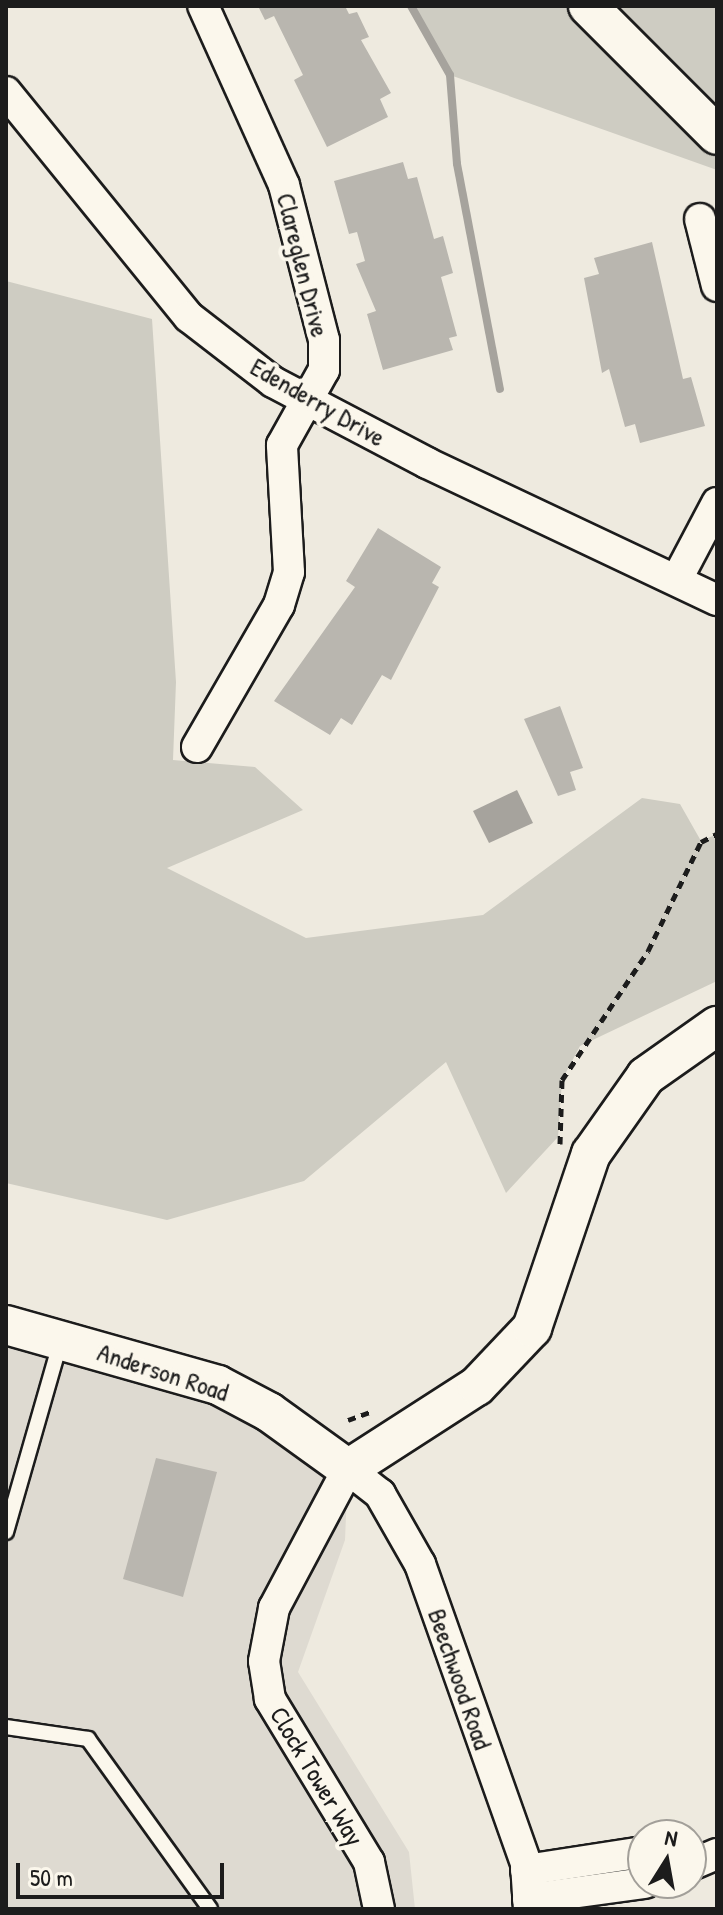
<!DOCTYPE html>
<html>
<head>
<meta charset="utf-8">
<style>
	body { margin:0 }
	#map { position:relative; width:723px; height:1915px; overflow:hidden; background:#eeeadf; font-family:"Patrick Hand",sans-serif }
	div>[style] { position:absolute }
	.built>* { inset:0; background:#dedad1 }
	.green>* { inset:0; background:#ceccc2 }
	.water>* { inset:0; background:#a6a39d }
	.stream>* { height:8px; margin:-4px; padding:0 4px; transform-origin:4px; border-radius:4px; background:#a6a39d }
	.building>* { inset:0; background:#b9b6af }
	.path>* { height:5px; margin-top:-2.5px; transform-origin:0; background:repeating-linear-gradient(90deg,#1c1c1c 0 8px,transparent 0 14px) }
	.roads { filter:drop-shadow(2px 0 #1c1c1c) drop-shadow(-2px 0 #1c1c1c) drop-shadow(0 2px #1c1c1c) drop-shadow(0 -2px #1c1c1c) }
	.service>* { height:14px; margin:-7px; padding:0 7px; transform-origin:7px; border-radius:7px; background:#fbf7ec }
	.minor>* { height:30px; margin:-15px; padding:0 15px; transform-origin:15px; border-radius:15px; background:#fbf7ec }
	.tertiary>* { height:38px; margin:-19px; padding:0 19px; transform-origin:19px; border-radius:19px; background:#fbf7ec }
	span { translate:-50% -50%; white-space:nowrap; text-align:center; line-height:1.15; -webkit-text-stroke:8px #fbf7ec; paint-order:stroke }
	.street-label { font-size:26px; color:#1c1c1c }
	.frame { position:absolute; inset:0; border:8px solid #1c1c1c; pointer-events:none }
	.north { position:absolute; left:627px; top:1819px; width:80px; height:80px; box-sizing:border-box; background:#fbf7ec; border:2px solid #a29f99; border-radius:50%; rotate:11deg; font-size:22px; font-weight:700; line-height:32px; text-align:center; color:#1c1c1c }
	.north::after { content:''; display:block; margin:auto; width:28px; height:36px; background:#1c1c1c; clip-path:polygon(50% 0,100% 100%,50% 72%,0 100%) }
	.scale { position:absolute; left:16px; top:1863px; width:208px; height:36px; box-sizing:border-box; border:4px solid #1c1c1c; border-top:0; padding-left:10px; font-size:24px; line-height:28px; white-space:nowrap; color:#1c1c1c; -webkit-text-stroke:6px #fbf7ec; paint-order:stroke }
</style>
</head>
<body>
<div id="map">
	<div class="built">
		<i style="clip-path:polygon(6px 1325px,218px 1385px,348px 1469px,345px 1540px,298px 1672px,409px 1852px,415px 1909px,6px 1909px)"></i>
	</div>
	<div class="green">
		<i style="clip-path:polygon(411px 6px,717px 6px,717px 170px,450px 75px)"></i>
		<i style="clip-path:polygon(6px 281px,152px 319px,176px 682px,173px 760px,255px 767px,303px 810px,167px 868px,306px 938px,483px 915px,642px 798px,680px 804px,701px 841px,717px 834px,717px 981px,580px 1046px,562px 1080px,558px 1137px,506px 1193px,446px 1062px,304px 1181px,167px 1220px,6px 1183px)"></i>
	</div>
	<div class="water">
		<i style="clip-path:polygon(517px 790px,533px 823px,489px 843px,473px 811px)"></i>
	</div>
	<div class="stream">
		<i style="left:411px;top:6px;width:79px;rotate:60.5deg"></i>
		<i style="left:450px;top:75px;width:89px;rotate:85.5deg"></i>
		<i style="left:457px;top:164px;width:229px;rotate:79.2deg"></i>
	</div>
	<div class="building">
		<i style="clip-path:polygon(258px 6px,345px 6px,349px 14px,357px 12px,369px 37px,361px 40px,391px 93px,380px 99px,388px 117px,327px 147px,294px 80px,303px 75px,274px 16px,265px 20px)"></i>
		<i style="clip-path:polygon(403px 162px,408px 179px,417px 177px,434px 239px,443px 236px,453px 273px,441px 277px,457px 336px,449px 338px,453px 350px,383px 370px,367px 314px,376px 311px,356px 264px,365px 261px,357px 232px,349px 234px,334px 181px)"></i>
		<i style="clip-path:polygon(652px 242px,683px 379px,691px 377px,705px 426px,640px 443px,635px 424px,625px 427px,609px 369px,602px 373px,584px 278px,599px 274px,594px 258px)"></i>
		<i style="clip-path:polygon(378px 528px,441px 567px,432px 583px,439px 587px,391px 680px,382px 675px,352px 725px,341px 718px,330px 735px,274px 701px,355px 587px,346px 581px)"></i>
		<i style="clip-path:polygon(560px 706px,583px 768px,570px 772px,576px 790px,558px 796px,524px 719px)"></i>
		<i style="clip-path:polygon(156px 1458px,217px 1472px,183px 1597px,123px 1579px)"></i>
	</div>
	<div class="path">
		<i style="left:560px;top:1144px;width:64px;rotate:-88.2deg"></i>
		<i style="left:562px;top:1080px;width:155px;rotate:-56.3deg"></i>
		<i style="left:648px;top:951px;width:121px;rotate:-64.1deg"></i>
		<i style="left:701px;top:842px;width:18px;rotate:-27deg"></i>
		<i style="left:348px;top:1420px;width:27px;rotate:-20deg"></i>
	</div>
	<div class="roads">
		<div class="service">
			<i style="left:6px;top:1532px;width:196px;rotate:-74deg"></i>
			<i style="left:6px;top:1727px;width:83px;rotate:8.3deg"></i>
			<i style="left:88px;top:1739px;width:209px;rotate:54.3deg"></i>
		</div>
		<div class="minor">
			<i style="left:6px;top:92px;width:290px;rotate:50.9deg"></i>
			<i style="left:189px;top:317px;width:106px;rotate:37.7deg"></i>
			<i style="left:273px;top:382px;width:174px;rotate:27.7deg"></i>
			<i style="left:427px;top:463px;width:321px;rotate:25.3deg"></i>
			<i style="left:700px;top:219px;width:69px;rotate:75.8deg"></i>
			<i style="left:677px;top:579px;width:86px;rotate:-62.2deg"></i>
			<i style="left:197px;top:747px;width:164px;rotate:-60deg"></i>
			<i style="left:279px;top:605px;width:34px;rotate:-73deg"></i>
			<i style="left:289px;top:572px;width:127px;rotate:-93.2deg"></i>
			<i style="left:282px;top:445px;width:86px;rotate:-60.8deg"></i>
			<i style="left:324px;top:370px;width:30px;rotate:-90deg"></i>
			<i style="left:324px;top:340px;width:160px;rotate:-104.5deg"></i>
			<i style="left:284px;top:185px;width:196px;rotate:-114.3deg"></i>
			<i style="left:691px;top:1865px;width:28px;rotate:-23deg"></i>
			<i style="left:526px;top:1870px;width:118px;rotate:-8.7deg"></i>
			<i style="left:528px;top:1899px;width:118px;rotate:-7.8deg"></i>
			<i style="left:379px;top:1909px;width:48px;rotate:-102deg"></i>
			<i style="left:369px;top:1862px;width:191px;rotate:-121.3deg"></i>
			<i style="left:270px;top:1699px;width:38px;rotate:-99deg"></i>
			<i style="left:264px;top:1661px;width:54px;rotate:-79.3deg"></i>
			<i style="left:274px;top:1608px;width:157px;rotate:-62deg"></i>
			<i style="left:348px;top:1469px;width:41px;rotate:38deg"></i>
			<i style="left:380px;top:1494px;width:81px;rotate:60.3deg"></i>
			<i style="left:420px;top:1564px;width:318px;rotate:70.5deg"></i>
			<i style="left:526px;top:1864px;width:45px;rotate:86.2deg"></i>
		</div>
		<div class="tertiary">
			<i style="left:588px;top:6px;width:182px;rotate:45deg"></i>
			<i style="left:6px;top:1325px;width:220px;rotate:15.8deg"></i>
			<i style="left:218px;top:1385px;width:58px;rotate:27.9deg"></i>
			<i style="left:269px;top:1412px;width:97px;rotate:35.8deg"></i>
			<i style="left:348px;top:1469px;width:153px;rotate:-32.8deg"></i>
			<i style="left:477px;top:1386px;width:80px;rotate:-46.5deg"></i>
			<i style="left:532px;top:1328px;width:184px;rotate:-71.3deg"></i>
			<i style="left:591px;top:1154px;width:95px;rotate:-54.8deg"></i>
			<i style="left:646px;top:1076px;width:87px;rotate:-35.2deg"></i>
		</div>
	</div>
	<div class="street-label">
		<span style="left:303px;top:265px;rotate:76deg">Clareglen Drive</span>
		<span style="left:318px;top:402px;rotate:30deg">Edenderry Drive</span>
		<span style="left:163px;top:1372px;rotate:18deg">Anderson Road</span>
		<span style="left:460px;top:1679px;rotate:71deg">Beechwood Road</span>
		<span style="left:317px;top:1776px;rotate:59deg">Clock Tower Way</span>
	</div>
	<div class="frame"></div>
	<div class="north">N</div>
	<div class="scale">50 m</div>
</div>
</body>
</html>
